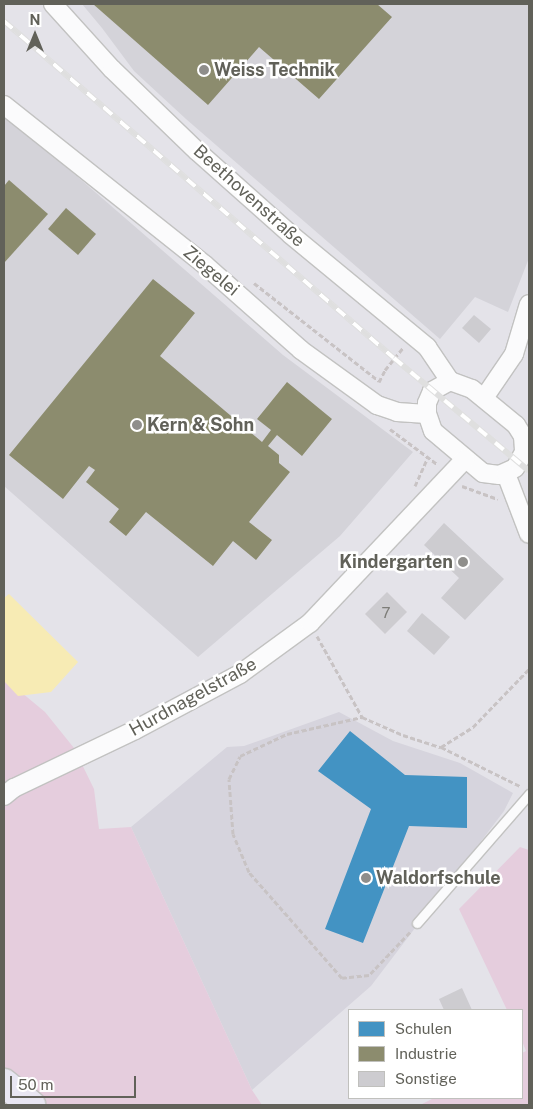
<!DOCTYPE html>
<html>
<head>
<meta charset="utf-8">
<style>
	body { margin:0 }
	#map { position:relative; width:533px; height:1109px; overflow:hidden; background:#e4e3e9; font-family:"Public Sans",sans-serif }
	div>[style] { position:absolute }
	.industrial>* { inset:0; background:#d4d3d9 }
	.education>* { inset:0; background:#d6d4dd }
	.green>* { inset:0; background:#e5cddd }
	.water>* { inset:0; background:#f7ebb4 }
	.schools>* { inset:0; background:#4393c3 }
	.industry>* { inset:0; background:#8c8c6e }
	.building>* { inset:0; background:#cdccd0 }
	.path>* { height:3px; margin-top:-1.5px; transform-origin:0; background:repeating-linear-gradient(90deg,#c8c3c4 0 5px,transparent 0 7.5px) }
	.roads { filter:drop-shadow(1px 0 #c2c2c1) drop-shadow(-1px 0 #c2c2c1) drop-shadow(0 1px #c2c2c1) drop-shadow(0 -1px #c2c2c1) }
	.lane>* { height:9px; margin:-4.5px; padding:0 4.5px; transform-origin:4.5px; border-radius:4.5px; background:#fbfbfc }
	.street>* { height:18px; margin:-9px; padding:0 9px; transform-origin:9px; border-radius:9px; background:#fbfbfc }
	.primary>* { height:28px; margin:-14px; padding:0 14px; transform-origin:14px; border-radius:14px; background:#e8e6f2 }
	.rail>* { height:5.5px; margin-top:-2.75px; transform-origin:0; background:repeating-linear-gradient(90deg,#fff 0 11px,#dfdfdf 0 22px); box-sizing:border-box; border-block:1px solid #dfdfdf }
	.dots>* { width:14px; height:14px; translate:-50% -50%; box-sizing:border-box; border:2px solid #fff; border-radius:50% }
	span { translate:-50% -50%; white-space:nowrap; text-align:center; line-height:1.15; -webkit-text-stroke:5px #fff; paint-order:stroke }
	.number-label { font-size:15px; color:#7d7d78 }
	.number-label span { -webkit-text-stroke-width:0 }
	.poi-label { font-size:18px; color:#616159; font-weight:700 }
	.left { translate:0 -50%; text-align:left }
	.right { translate:-100% -50%; text-align:right }
	.street-label { font-size:18px; color:#616159 }
	.frame { position:absolute; inset:0; border:5px solid #616159; pointer-events:none }
	.legend { position:absolute; left:348px; top:1009px; width:175px; height:90px; box-sizing:border-box; background:#fff; border:1px solid #c0c0bd; margin:0; padding:6px 9px; list-style:none; font-size:15px; color:#616159 }
	.legend li { display:flex; align-items:center; gap:10px; height:25px }
	.legend b { width:25px; border:1px solid #c0c0bd }
	.north { position:absolute; left:10px; top:10px; width:50px; height:50px; -webkit-text-stroke:4px #fff; paint-order:stroke; rotate:0deg; font-size:14px; font-weight:700; line-height:20px; text-align:center; color:#616159 }
	.north::after { content:''; display:block; margin:auto; width:18px; height:22px; background:#616159; clip-path:polygon(50% 0,100% 100%,50% 72%,0 100%) }
	.scale { position:absolute; left:10px; top:1076px; width:126px; height:22px; box-sizing:border-box; border:2px solid #616159; border-top:0; padding-left:6px; font-size:15px; line-height:18px; white-space:nowrap; color:#616159; -webkit-text-stroke:4px #fff; paint-order:stroke }
</style>
</head>
<body>
<div id="map">
	<div class="industrial">
		<i style="clip-path:polygon(82px 4px,529px 4px,529px 258px,508px 312px,475px 297px,440px 339px,186px 119px,134px 71px,102px 28px)"></i>
		<i style="clip-path:polygon(4px 113px,283px 355px,413px 452px,340px 536px,198px 657px,4px 486px)"></i>
	</div>
	<div class="education">
		<i style="clip-path:polygon(339px 712px,393px 741px,460px 763px,513px 793px,504px 811px,371px 986px,252px 1090px,131px 827px,227px 747px,244px 746px)"></i>
	</div>
	<div class="green">
		<i style="clip-path:polygon(4px 678px,45px 712px,74px 748px,94px 789px,99px 829px,131px 827px,252px 1090px,262px 1105px,31px 1105px,4px 1082px)"></i>
		<i style="clip-path:polygon(520px 847px,529px 850px,529px 1105px,420px 1105px,434px 1098px,522px 1098px,522px 1053px,526px 1051px,522px 1041px,522px 1010px,507px 1010px,459px 909px)"></i>
	</div>
	<div class="water">
		<i style="clip-path:polygon(9px 594px,78px 662px,51px 692px,18px 696px,4px 681px,4px 598px)"></i>
	</div>
	<div class="schools">
		<i style="clip-path:polygon(350px 731px,405px 775px,467px 777px,467px 828px,409px 826px,363px 943px,325px 929px,371px 809px,318px 771px)"></i>
	</div>
	<div class="industry">
		<i style="clip-path:polygon(93px 4px,377px 4px,392px 17px,319px 99px,259px 47px,208px 105px)"></i>
		<i style="clip-path:polygon(9px 180px,48px 214px,4px 263px,4px 186px)"></i>
		<i style="clip-path:polygon(66px 208px,96px 234px,78px 255px,48px 229px)"></i>
		<i style="clip-path:polygon(153px 279px,195px 313px,160px 356px,262px 442px,271px 430px,257px 419px,287px 382px,332px 419px,302px 456px,277px 435px,268px 446px,279px 455px,279px 463px,290px 472px,249px 522px,272px 540px,256px 560px,233px 541px,213px 566px,146px 512px,126px 536px,109px 522px,119px 509px,86px 482px,95px 470px,89px 466px,63px 499px,9px 455px)"></i>
	</div>
	<div class="building">
		<i style="clip-path:polygon(474px 315px,491px 329px,479px 343px,462px 328px)"></i>
		<i style="clip-path:polygon(444px 523px,504px 579px,465px 620px,441px 598px,459px 578px,424px 545px)"></i>
		<i style="clip-path:polygon(387px 592px,407px 612px,385px 634px,365px 614px)"></i>
		<i style="clip-path:polygon(422px 613px,450px 637px,434px 655px,407px 631px)"></i>
		<i style="clip-path:polygon(462px 988px,472px 1010px,444px 1010px,439px 999px)"></i>
	</div>
	<div class="path">
		<i style="left:254px;top:283px;width:159px;rotate:38.1deg"></i>
		<i style="left:379px;top:382px;width:13px;rotate:-63deg"></i>
		<i style="left:385px;top:370px;width:28px;rotate:-51deg"></i>
		<i style="left:390px;top:429px;width:59px;rotate:36.7deg"></i>
		<i style="left:415px;top:486px;width:32px;rotate:-66deg"></i>
		<i style="left:462px;top:486px;width:38px;rotate:20deg"></i>
		<i style="left:317px;top:636px;width:93px;rotate:60.9deg"></i>
		<i style="left:441px;top:747px;width:88px;rotate:26.3deg"></i>
		<i style="left:410px;top:932px;width:59px;rotate:133.6deg"></i>
		<i style="left:369px;top:975px;width:27px;rotate:174deg"></i>
		<i style="left:342px;top:978px;width:141px;rotate:-131.3deg"></i>
		<i style="left:249px;top:872px;width:41px;rotate:-112.8deg"></i>
		<i style="left:233px;top:834px;width:55px;rotate:-94.2deg"></i>
		<i style="left:229px;top:779px;width:25px;rotate:-64deg"></i>
		<i style="left:240px;top:756px;width:52px;rotate:-25.1deg"></i>
		<i style="left:287px;top:734px;width:77px;rotate:-12.8deg"></i>
		<i style="left:362px;top:717px;width:45px;rotate:23.7deg"></i>
		<i style="left:403px;top:735px;width:40px;rotate:18deg"></i>
		<i style="left:441px;top:747px;width:38px;rotate:-32deg"></i>
		<i style="left:473px;top:727px;width:81px;rotate:-46deg"></i>
	</div>
	<div class="roads">
		<div class="lane">
			<i style="left:417px;top:923px;width:171px;rotate:-49deg"></i>
		</div>
		<div class="street">
			<i style="left:53px;top:4px;width:88px;rotate:47.8deg"></i>
			<i style="left:112px;top:69px;width:118px;rotate:44deg"></i>
			<i style="left:197px;top:151px;width:125px;rotate:41.7deg"></i>
			<i style="left:290px;top:234px;width:178px;rotate:39.5deg"></i>
			<i style="left:427px;top:347px;width:41px;rotate:55.9deg"></i>
			<i style="left:4px;top:105px;width:257px;rotate:38.5deg"></i>
			<i style="left:205px;top:265px;width:128px;rotate:41.5deg"></i>
			<i style="left:301px;top:350px;width:94px;rotate:35.9deg"></i>
			<i style="left:377px;top:405px;width:21px;rotate:19deg"></i>
			<i style="left:397px;top:412px;width:30px;rotate:4deg"></i>
			<i style="left:450px;top:381px;width:23px;rotate:20deg"></i>
			<i style="left:472px;top:389px;width:57px;rotate:39.3deg"></i>
			<i style="left:516px;top:425px;width:13px;rotate:58deg"></i>
			<i style="left:523px;top:436px;width:16px;rotate:86deg"></i>
			<i style="left:524px;top:452px;width:18px;rotate:119deg"></i>
			<i style="left:515px;top:468px;width:17px;rotate:156deg"></i>
			<i style="left:499px;top:475px;width:16px;rotate:-173deg"></i>
			<i style="left:483px;top:473px;width:65px;rotate:-140deg"></i>
			<i style="left:433px;top:431px;width:18px;rotate:-109deg"></i>
			<i style="left:427px;top:414px;width:11px;rotate:-90deg"></i>
			<i style="left:427px;top:403px;width:13px;rotate:-67deg"></i>
			<i style="left:432px;top:391px;width:21px;rotate:-29deg"></i>
			<i style="left:484px;top:398px;width:53px;rotate:-55.7deg"></i>
			<i style="left:514px;top:354px;width:52px;rotate:-73.3deg"></i>
			<i style="left:506px;top:474px;width:64px;rotate:69deg"></i>
			<i style="left:4px;top:796px;width:13px;rotate:-39deg"></i>
			<i style="left:14px;top:788px;width:134px;rotate:-25.6deg"></i>
			<i style="left:135px;top:730px;width:119px;rotate:-28.1deg"></i>
			<i style="left:240px;top:674px;width:87px;rotate:-36.1deg"></i>
			<i style="left:310px;top:623px;width:226px;rotate:-46.6deg"></i>
		</div>
		<div class="primary">
			<i style="left:4px;top:1083px;width:35px;rotate:39deg"></i>
		</div>
	</div>
	<div class="rail">
		<i style="left:4px;top:21px;width:515px;rotate:40.83deg"></i>
		<i style="left:394px;top:358px;width:176px;rotate:39.9deg"></i>
	</div>
	<div class="dots">
		<i style="left:204px;top:70px;background:#8f8e8b"></i>
		<i style="left:137px;top:425px;background:#8f8e8b"></i>
		<i style="left:463px;top:562px;background:#8f8e8b"></i>
		<i style="left:366px;top:878px;background:#8f8e8b"></i>
	</div>
	<div class="number-label">
		<span style="left:386px;top:613px">7</span>
	</div>
	<div class="poi-label">
		<span class="left" style="left:214px;top:70px">Weiss Technik</span>
		<span class="left" style="left:147px;top:425px">Kern &amp; Sohn</span>
		<span class="right" style="left:453px;top:562px">Kindergarten</span>
		<span class="left" style="left:376px;top:878px">Waldorfschule</span>
	</div>
	<div class="street-label">
		<span style="left:249px;top:196px;rotate:42deg">Beethovenstraße</span>
		<span style="left:211px;top:271px;rotate:40deg">Ziegelei</span>
		<span style="left:193px;top:697px;rotate:-29deg">Hurdnagelstraße</span>
	</div>
	<div class="frame"></div>
	<ul class="legend">
	<li><b style="height:14px;background:#4393c3"></b>Schulen</li>
	<li><b style="height:14px;background:#8c8c6e"></b>Industrie</li>
	<li><b style="height:14px;background:#cdccd0"></b>Sonstige</li>
	</ul>
	<div class="north">N</div>
	<div class="scale">50 m</div>
</div>
</body>
</html>
